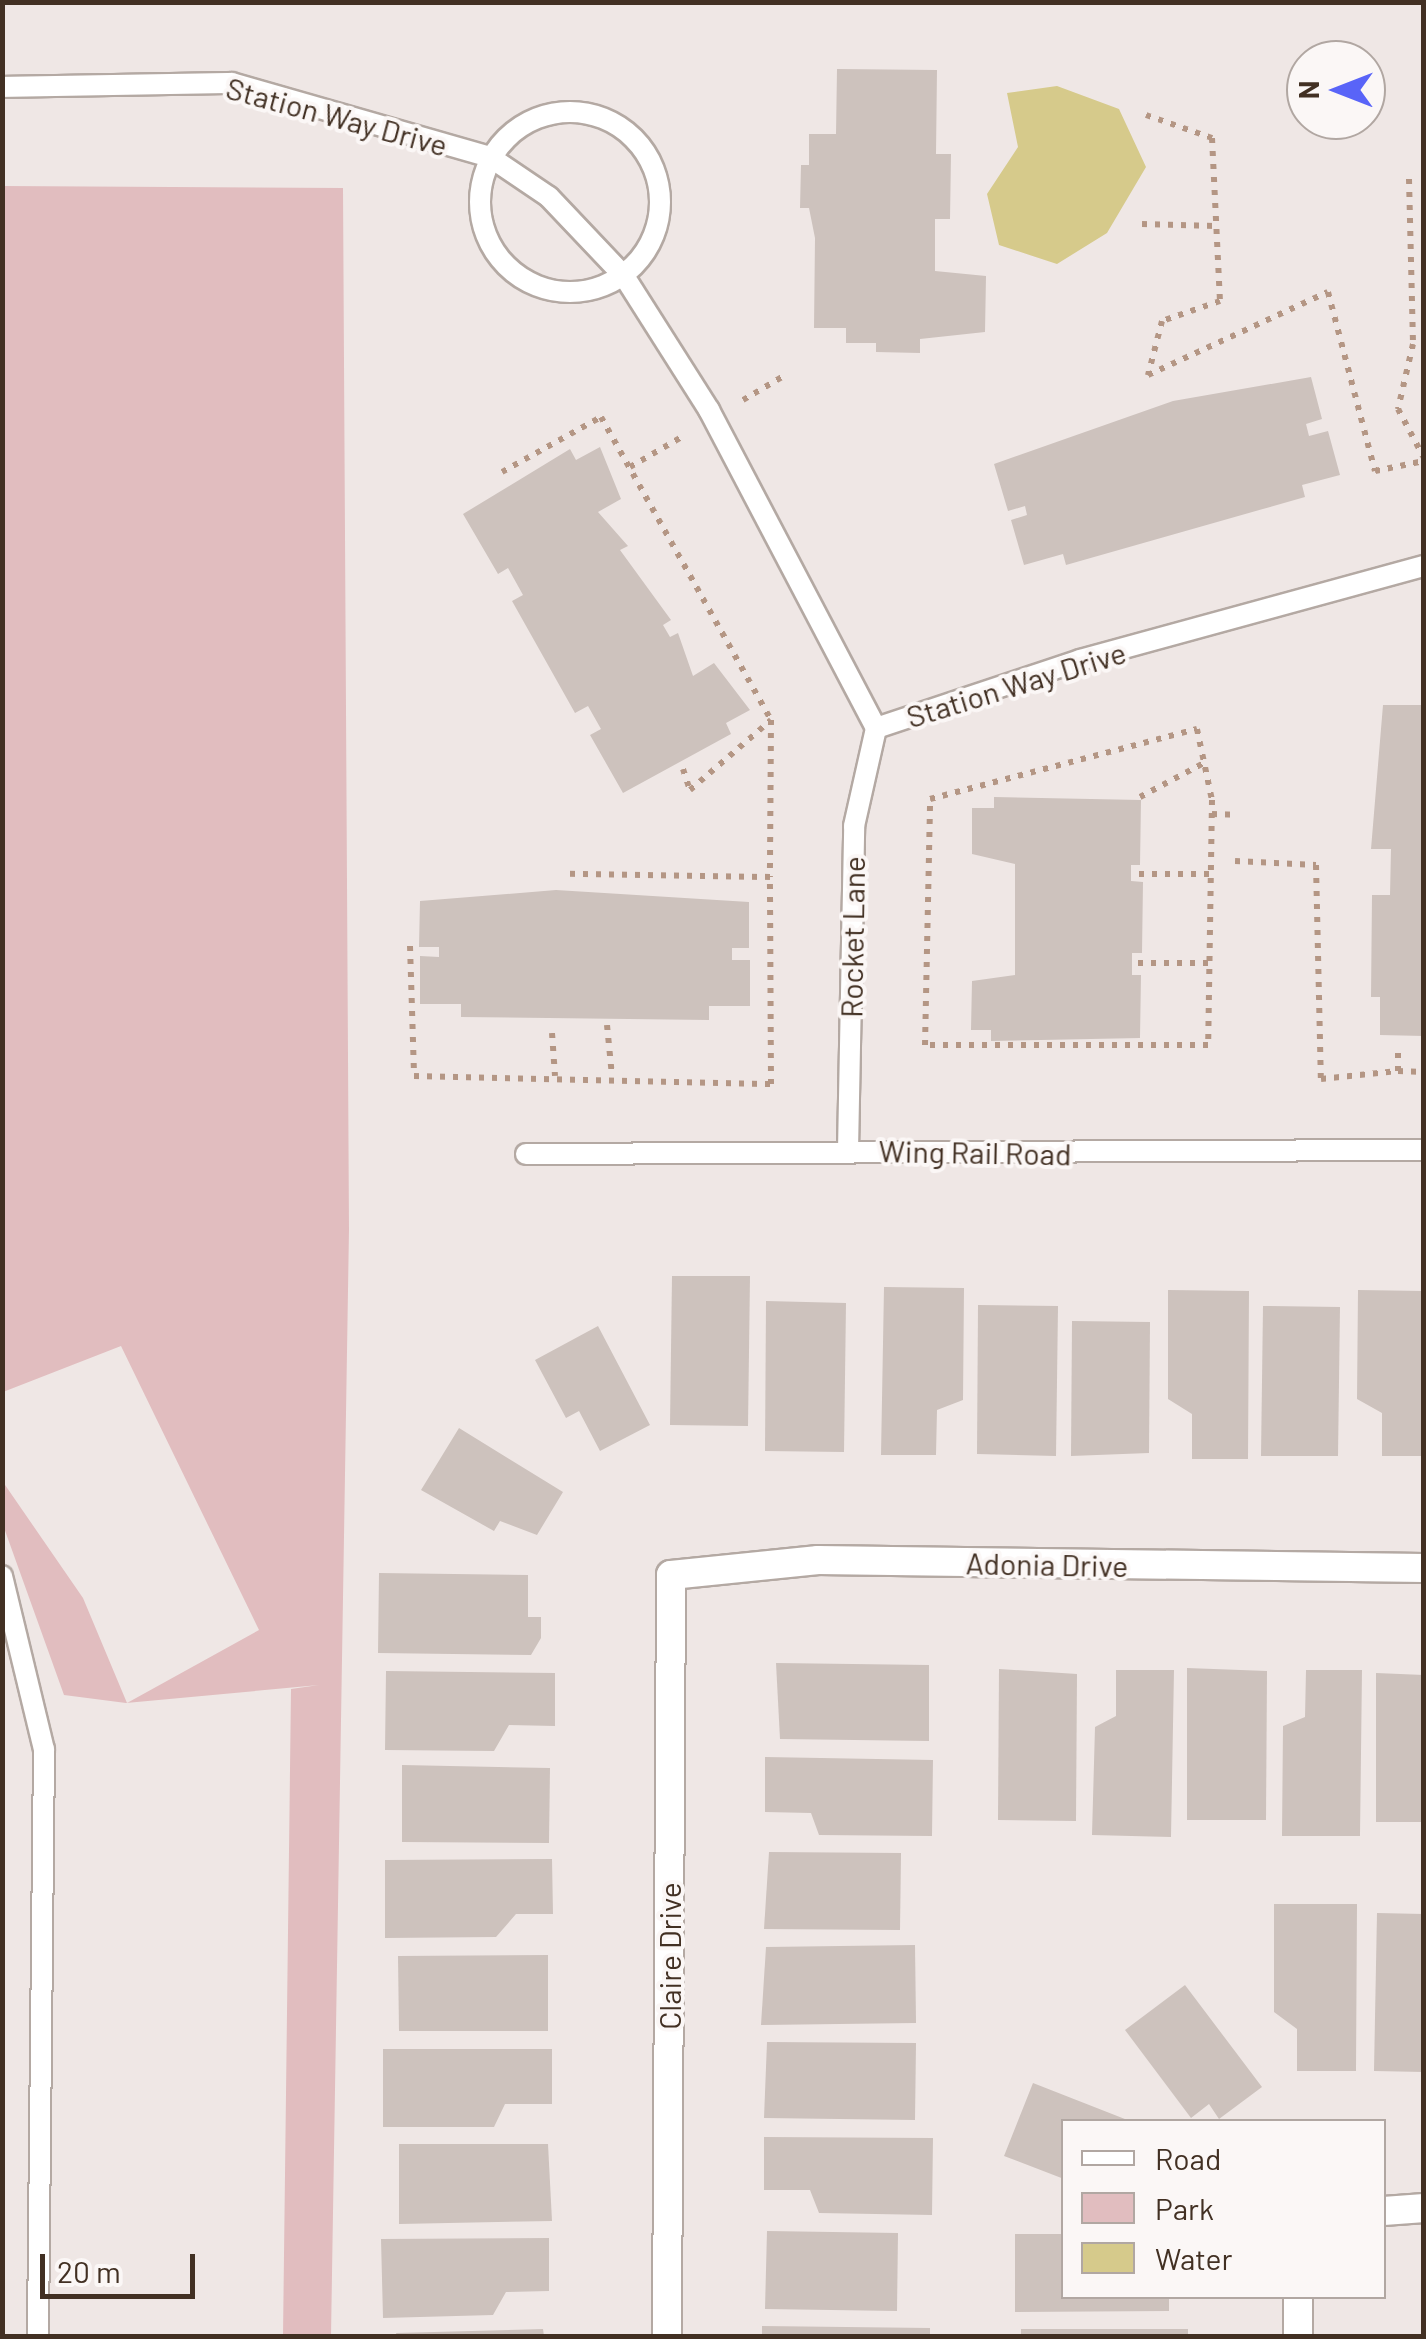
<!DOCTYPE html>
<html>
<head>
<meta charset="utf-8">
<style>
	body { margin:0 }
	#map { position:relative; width:1426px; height:2339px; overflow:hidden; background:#efe7e5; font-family:Barlow,sans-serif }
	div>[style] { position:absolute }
	.green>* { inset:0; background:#e1bdbf }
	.water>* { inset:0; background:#d6ca8b }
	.building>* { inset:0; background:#cdc2bd }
	.path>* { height:6px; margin-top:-3px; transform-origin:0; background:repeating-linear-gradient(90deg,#b49684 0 5px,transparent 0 13px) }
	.roads { filter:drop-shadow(2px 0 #b4a9a3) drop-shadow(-2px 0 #b4a9a3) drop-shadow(0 2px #b4a9a3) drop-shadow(0 -2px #b4a9a3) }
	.service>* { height:20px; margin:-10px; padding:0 10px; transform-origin:10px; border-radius:10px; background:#fff }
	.service>.ring { margin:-10px; padding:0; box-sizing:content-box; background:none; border:20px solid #fff; border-radius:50% }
	.minor>* { height:28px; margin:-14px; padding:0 14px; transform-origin:14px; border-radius:14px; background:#fff }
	span { translate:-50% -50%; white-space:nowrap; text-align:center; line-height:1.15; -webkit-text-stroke:8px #fbf7f6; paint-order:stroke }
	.street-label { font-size:30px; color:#423023 }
	.frame { position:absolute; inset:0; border:5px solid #423023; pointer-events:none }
	.legend { position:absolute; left:1061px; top:2119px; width:325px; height:180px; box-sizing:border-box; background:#fbf7f6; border:2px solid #b1a7a2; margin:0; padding:12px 18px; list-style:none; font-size:30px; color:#423023 }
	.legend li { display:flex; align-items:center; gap:20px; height:50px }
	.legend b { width:50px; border:2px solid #b1a7a2 }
	.north { position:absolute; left:1286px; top:40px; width:100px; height:100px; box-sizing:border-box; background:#fbf7f6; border:2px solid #b1a7a2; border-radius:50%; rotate:270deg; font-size:28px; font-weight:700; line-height:40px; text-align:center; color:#423023 }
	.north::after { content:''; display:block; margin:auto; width:35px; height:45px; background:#5964f8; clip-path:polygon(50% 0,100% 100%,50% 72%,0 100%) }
	.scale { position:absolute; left:40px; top:2254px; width:155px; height:45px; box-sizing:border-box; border:5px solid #423023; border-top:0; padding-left:12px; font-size:30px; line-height:35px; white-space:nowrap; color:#423023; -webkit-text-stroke:8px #fbf7f6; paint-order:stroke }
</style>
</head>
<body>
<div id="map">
	<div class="green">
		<i style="clip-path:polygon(3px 186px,343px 188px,349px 1229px,331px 2336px,283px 2336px,291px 1689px,319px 1685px,126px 1703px,64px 1695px,3px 1525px,3px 1482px,83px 1598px,127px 1703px,259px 1630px,121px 1346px,3px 1392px)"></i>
	</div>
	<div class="water">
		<i style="clip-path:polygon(1057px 86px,1119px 109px,1146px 167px,1107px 233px,1057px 264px,999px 245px,987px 194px,1018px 147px,1007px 93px)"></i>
	</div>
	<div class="building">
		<i style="clip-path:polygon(837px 69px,937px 70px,936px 154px,951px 154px,950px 219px,935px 219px,935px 271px,986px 276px,985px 332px,920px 339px,920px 353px,876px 352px,876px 343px,846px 343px,846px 328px,814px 328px,815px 238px,809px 208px,800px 208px,801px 165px,809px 165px,809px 134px,836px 134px)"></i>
		<i style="clip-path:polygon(1311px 377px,1322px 419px,1306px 424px,1309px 436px,1328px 431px,1340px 475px,1302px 485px,1305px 497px,1066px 565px,1063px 554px,1024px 565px,1011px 520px,1027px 515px,1025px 506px,1008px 511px,994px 464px,1173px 401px)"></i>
		<i style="clip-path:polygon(600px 447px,621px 499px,598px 512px,628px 546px,620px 550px,671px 620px,663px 625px,670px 637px,678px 633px,693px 676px,714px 663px,750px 710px,726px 723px,731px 734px,623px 793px,590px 735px,601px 729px,588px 706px,575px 713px,512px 601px,523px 595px,508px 568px,498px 574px,463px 514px,570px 449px,576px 460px)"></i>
		<i style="clip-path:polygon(1383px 705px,1424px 705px,1424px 1036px,1380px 1035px,1380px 997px,1371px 997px,1372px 895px,1390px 895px,1391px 849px,1371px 849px)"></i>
		<i style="clip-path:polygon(994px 797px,1141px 800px,1140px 865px,1131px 865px,1131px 881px,1143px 882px,1142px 953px,1132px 953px,1132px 975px,1141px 975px,1140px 1038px,991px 1041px,991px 1030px,971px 1030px,972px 981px,1015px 975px,1015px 864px,972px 854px,972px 808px,994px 808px)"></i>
		<i style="clip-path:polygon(556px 890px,749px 902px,749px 948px,732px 948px,732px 960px,750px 960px,750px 1006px,709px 1006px,709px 1020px,461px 1017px,461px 1004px,420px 1004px,420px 956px,439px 957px,439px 947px,419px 947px,420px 901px)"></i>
		<i style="clip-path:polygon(672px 1276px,750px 1276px,748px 1426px,670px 1425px)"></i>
		<i style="clip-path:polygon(884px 1287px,964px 1288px,963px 1400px,937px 1410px,936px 1455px,881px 1455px)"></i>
		<i style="clip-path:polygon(1168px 1290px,1249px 1291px,1248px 1459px,1192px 1459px,1192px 1414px,1168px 1399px)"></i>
		<i style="clip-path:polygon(1358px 1290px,1424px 1291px,1424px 1456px,1382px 1456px,1382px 1413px,1357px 1399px)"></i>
		<i style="clip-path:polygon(766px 1301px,846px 1303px,844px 1452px,765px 1451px)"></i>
		<i style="clip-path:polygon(978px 1305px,1058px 1306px,1056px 1456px,977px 1454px)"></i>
		<i style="clip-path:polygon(1263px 1306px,1340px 1307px,1338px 1456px,1261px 1456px)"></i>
		<i style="clip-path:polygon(1072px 1321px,1150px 1322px,1149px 1453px,1071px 1456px)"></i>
		<i style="clip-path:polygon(598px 1326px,650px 1425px,600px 1451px,579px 1411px,566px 1418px,535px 1360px)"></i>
		<i style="clip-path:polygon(459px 1428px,563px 1492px,537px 1535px,500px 1521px,494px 1531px,421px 1490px)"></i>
		<i style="clip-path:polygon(379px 1573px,528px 1575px,528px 1617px,541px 1617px,541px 1638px,531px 1655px,378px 1653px)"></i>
		<i style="clip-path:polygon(776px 1663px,929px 1665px,929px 1741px,780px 1739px)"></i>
		<i style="clip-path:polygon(1187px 1668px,1267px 1671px,1266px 1820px,1187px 1820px)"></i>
		<i style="clip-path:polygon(999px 1669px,1077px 1674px,1076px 1821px,998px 1820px)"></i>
		<i style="clip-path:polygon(1116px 1670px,1174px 1670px,1171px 1837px,1092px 1835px,1095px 1727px,1116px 1716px)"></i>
		<i style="clip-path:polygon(1306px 1670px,1362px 1670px,1360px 1836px,1282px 1836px,1283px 1726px,1305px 1717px)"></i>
		<i style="clip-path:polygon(386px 1671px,555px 1673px,555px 1726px,509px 1725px,494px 1751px,385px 1750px)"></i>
		<i style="clip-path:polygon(1376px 1673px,1424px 1675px,1424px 1822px,1376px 1822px)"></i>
		<i style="clip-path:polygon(765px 1757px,933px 1760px,932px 1836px,819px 1835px,811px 1813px,765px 1812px)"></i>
		<i style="clip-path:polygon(402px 1765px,550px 1768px,549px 1843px,402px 1842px)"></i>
		<i style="clip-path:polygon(769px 1852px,901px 1853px,900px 1930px,764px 1929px)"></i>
		<i style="clip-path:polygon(552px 1859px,553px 1914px,516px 1914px,496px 1937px,385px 1938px,385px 1860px)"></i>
		<i style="clip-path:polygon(1274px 1904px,1357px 1904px,1356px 2071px,1297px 2071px,1297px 2029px,1274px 2012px)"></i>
		<i style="clip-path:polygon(1377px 1913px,1424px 1914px,1424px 2072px,1374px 2071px)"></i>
		<i style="clip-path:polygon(915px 1945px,916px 2023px,761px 2025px,766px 1947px)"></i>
		<i style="clip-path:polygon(548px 1955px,548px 2031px,399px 2031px,398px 1956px)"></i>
		<i style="clip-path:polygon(1185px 1985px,1262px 2087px,1219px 2119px,1209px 2104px,1191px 2118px,1125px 2030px)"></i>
		<i style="clip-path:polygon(767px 2042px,916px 2043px,915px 2120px,764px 2118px)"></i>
		<i style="clip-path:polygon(383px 2049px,552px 2049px,552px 2104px,505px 2104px,494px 2127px,383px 2127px)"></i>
		<i style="clip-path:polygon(1033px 2083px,1130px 2121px,1130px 2122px,1064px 2122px,1064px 2179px,1004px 2156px)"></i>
		<i style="clip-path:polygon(764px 2137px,933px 2138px,932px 2215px,819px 2213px,810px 2190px,764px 2190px)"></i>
		<i style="clip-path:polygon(399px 2144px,548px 2144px,552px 2221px,399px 2224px)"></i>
		<i style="clip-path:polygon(767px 2231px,898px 2233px,897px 2311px,765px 2309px)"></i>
		<i style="clip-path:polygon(1015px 2234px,1064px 2234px,1064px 2296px,1169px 2296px,1169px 2311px,1015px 2312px)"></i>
		<i style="clip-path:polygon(549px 2238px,549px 2291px,506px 2292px,493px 2315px,383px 2318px,381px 2239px)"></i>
		<i style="clip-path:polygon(762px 2326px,930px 2328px,930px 2336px,762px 2336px)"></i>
		<i style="clip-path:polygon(543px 2329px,544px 2336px,397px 2336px,396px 2333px)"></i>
		<i style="clip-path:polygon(1021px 2329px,1188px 2329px,1188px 2336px,1021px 2336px)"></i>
	</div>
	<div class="path">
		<i style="left:1146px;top:115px;width:70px;rotate:19.2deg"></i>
		<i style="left:1212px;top:138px;width:163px;rotate:87.2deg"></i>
		<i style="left:1220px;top:301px;width:61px;rotate:161deg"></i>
		<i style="left:1162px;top:321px;width:56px;rotate:104.5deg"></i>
		<i style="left:1148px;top:375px;width:198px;rotate:-24.8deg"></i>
		<i style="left:1328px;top:292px;width:185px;rotate:75.3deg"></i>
		<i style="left:1375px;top:471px;width:50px;rotate:-11.5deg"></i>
		<i style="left:1409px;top:179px;width:165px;rotate:88.6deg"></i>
		<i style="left:1413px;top:344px;width:67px;rotate:103deg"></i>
		<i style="left:1398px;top:409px;width:55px;rotate:62deg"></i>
		<i style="left:1142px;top:224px;width:74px;rotate:1.5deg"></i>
		<i style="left:743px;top:400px;width:45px;rotate:-30.5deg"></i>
		<i style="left:630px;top:467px;width:64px;rotate:-30.2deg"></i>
		<i style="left:502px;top:472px;width:113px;rotate:-29.1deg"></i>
		<i style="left:601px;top:417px;width:347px;rotate:60.7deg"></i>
		<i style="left:771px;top:720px;width:157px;rotate:90.4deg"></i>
		<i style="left:770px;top:877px;width:202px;rotate:-179.1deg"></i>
		<i style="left:1197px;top:729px;width:73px;rotate:78.1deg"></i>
		<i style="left:1212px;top:800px;width:245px;rotate:90.9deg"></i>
		<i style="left:1208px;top:1045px;width:283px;rotate:180deg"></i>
		<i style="left:925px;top:1045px;width:246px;rotate:-88.8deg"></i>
		<i style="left:930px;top:799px;width:276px;rotate:-14.7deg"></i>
		<i style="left:683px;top:769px;width:22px;rotate:72deg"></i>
		<i style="left:690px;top:790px;width:107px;rotate:-40.8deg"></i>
		<i style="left:1140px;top:797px;width:72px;rotate:-28deg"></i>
		<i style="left:1212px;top:814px;width:24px;rotate:2deg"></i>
		<i style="left:1235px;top:861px;width:81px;rotate:2.8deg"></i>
		<i style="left:1316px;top:865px;width:214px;rotate:88.7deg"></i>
		<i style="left:1321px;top:1079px;width:77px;rotate:-5.9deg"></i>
		<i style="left:1398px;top:1071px;width:22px;rotate:-90deg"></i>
		<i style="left:1139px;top:874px;width:73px"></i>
		<i style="left:410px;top:946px;width:130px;rotate:88.2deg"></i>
		<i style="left:414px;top:1076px;width:357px;rotate:1.3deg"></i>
		<i style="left:771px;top:1084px;width:207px;rotate:-90.3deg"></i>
		<i style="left:1138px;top:963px;width:74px"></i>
		<i style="left:607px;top:1025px;width:51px;rotate:84.4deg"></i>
		<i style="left:552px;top:1033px;width:43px;rotate:86deg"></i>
		<i style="left:1398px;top:1071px;width:26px;rotate:2deg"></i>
	</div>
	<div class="roads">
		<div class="service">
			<i style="left:2px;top:87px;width:230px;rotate:-1deg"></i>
			<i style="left:232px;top:83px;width:268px;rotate:16deg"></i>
			<i style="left:490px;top:157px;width:71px;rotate:34.1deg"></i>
			<i style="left:549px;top:197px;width:109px;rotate:46.5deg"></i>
			<i style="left:624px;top:276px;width:159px;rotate:57.6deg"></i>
			<i style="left:709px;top:410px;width:359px;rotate:62.3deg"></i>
			<i class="ring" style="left:480px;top:112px;width:160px;height:160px"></i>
			<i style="left:876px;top:728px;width:215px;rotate:-18.4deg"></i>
			<i style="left:1080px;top:660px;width:357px;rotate:-15.3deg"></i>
			<i style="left:848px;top:1150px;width:324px;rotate:-88.9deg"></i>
			<i style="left:854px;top:826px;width:100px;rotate:-77.3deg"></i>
			<i style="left:526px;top:1154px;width:898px;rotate:-0.26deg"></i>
			<i style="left:2px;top:1576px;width:178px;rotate:76.4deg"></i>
			<i style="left:44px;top:1749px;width:587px;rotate:90.59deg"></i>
		</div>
		<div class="minor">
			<i style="left:1384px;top:2211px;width:40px;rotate:-4.3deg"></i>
			<i style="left:667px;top:2336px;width:761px;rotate:-89.7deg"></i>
			<i style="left:671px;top:1575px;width:148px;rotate:-5.8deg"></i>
			<i style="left:818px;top:1560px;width:606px;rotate:0.76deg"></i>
			<i style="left:1298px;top:2336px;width:40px;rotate:-90deg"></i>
		</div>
	</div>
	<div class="street-label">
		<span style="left:337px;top:116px;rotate:15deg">Station Way Drive</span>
		<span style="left:1016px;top:684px;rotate:-17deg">Station Way Drive</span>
		<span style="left:852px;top:937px;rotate:-89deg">Rocket Lane</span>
		<span style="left:975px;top:1152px;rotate:1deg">Wing Rail Road</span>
		<span style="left:1047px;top:1564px;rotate:1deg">Adonia Drive</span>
		<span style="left:669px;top:1956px;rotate:-90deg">Claire Drive</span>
	</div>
	<div class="frame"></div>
	<ul class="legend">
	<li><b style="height:12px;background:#fff"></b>Road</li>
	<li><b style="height:28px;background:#e1bdbf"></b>Park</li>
	<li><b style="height:28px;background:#d6ca8b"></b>Water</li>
	</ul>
	<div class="north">N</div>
	<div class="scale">20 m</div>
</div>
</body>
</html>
